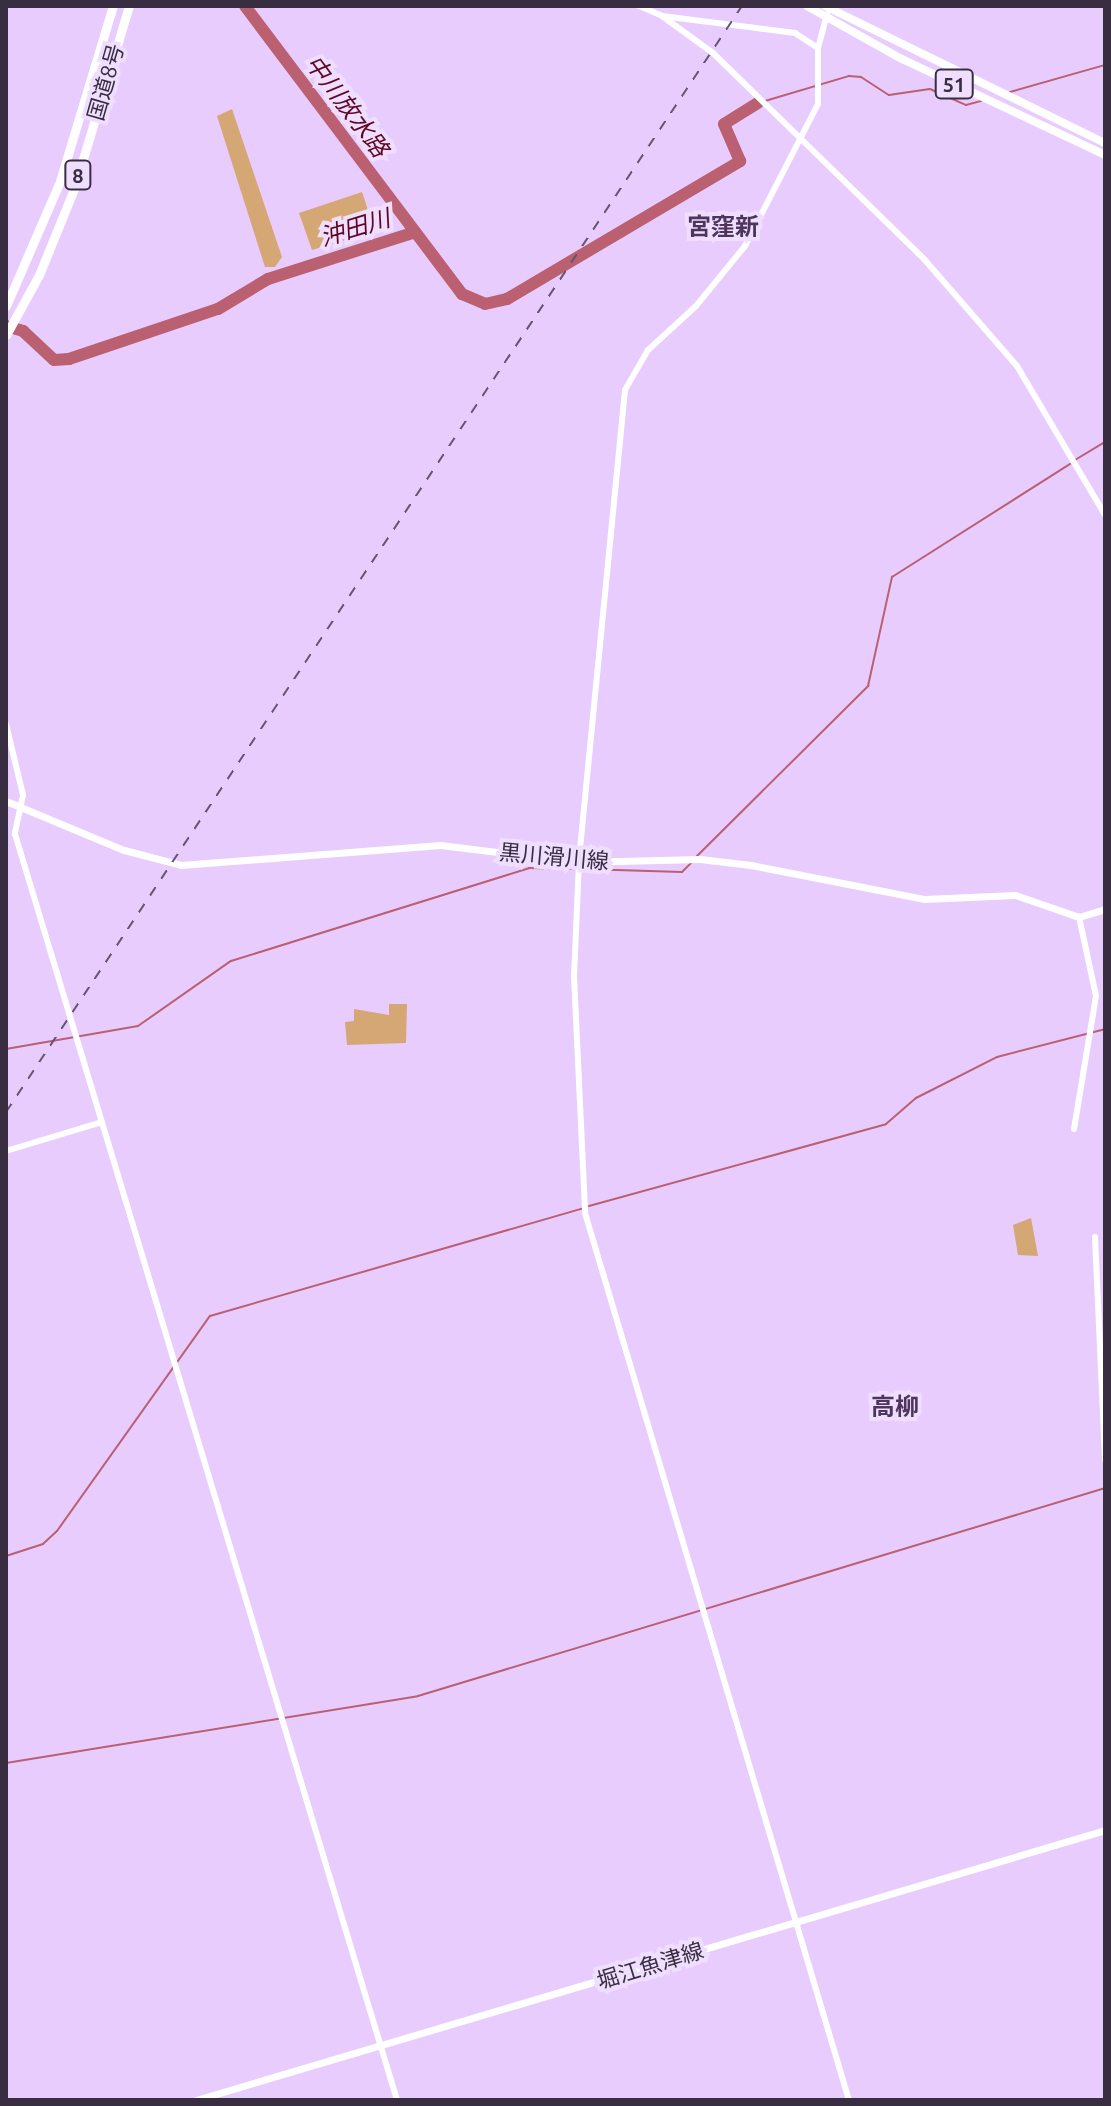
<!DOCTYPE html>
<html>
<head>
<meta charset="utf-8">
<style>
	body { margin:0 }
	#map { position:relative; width:1111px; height:2106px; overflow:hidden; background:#e8ccfe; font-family:Ubuntu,"Noto Sans JP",sans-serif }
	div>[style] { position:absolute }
	.green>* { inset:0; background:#d4a774 }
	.stream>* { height:2px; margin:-1px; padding:0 1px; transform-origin:1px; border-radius:1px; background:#ba6070 }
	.river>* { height:12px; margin:-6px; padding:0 6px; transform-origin:6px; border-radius:6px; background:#ba6070 }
	.tertiary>* { height:6px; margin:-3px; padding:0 3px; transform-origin:3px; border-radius:3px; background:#fff }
	.secondary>* { height:7px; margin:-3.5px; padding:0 3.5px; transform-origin:3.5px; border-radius:3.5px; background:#fff }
	.primary>* { height:8px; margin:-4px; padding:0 4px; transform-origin:4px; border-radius:4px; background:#fff }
	.trunk>* { height:9px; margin:-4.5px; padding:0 4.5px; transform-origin:4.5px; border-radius:4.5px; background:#fff }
	.rail>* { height:2px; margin-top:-1px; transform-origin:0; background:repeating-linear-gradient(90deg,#63546f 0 10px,transparent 0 20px) }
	span { translate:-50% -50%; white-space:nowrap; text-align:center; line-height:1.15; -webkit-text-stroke:8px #efdefd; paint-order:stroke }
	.shield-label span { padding:2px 6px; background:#efdefd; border:2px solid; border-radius:6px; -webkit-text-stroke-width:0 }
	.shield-label { font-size:20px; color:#382d41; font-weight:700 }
	.street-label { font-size:22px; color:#382d41 }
	.water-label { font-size:24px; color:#5e0723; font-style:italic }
	.neighbourhood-label { font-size:24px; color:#4d355e; font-weight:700 }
	.frame { position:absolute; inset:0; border:8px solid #382d41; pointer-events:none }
</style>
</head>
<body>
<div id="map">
	<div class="green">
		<i style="clip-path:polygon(232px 109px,282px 257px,275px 267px,265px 267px,217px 116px)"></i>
		<i style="clip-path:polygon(362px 192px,375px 231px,312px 250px,299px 213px)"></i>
		<i style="clip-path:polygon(389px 1004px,407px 1004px,406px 1043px,347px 1045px,345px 1022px,354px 1021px,354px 1009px,389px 1015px)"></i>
		<i style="clip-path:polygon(1031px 1218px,1038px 1256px,1018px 1255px,1013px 1225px)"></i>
	</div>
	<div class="stream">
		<i style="left:1010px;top:92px;width:99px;rotate:-15.9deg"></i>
		<i style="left:765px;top:101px;width:88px;rotate:-16.6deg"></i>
		<i style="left:849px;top:76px;width:12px;rotate:5deg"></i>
		<i style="left:861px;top:77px;width:33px;rotate:33deg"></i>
		<i style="left:889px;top:95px;width:41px;rotate:-8.3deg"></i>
		<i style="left:930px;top:89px;width:39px;rotate:24deg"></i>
		<i style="left:966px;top:105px;width:16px;rotate:-15deg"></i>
		<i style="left:1075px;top:460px;width:35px;rotate:-31deg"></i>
		<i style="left:696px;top:857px;width:243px;rotate:-44.8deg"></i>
		<i style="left:868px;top:686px;width:112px;rotate:-77.6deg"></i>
		<i style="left:892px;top:577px;width:211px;rotate:-32.4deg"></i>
		<i style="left:583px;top:869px;width:99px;rotate:1.7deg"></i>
		<i style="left:682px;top:872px;width:14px;rotate:-45deg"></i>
		<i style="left:6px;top:1049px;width:134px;rotate:-9.9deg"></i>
		<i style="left:138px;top:1026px;width:113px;rotate:-35deg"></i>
		<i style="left:231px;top:961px;width:312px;rotate:-17.3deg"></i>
		<i style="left:529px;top:868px;width:47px;rotate:1.2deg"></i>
		<i style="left:589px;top:1206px;width:308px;rotate:-15.4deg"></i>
		<i style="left:886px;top:1124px;width:40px;rotate:-41deg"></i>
		<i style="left:916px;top:1098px;width:91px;rotate:-26.8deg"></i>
		<i style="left:997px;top:1057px;width:112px;rotate:-14.5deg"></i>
		<i style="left:6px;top:1556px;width:39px;rotate:-18deg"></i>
		<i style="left:43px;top:1544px;width:19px;rotate:-43deg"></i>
		<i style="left:57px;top:1531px;width:264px;rotate:-54.6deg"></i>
		<i style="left:210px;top:1316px;width:388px;rotate:-16.1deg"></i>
		<i style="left:6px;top:1763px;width:417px;rotate:-9.2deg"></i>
		<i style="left:418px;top:1696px;width:718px;rotate:-16.84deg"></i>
	</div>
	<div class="river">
		<i style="left:245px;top:6px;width:361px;rotate:53deg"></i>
		<i style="left:462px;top:294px;width:25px;rotate:23deg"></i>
		<i style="left:485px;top:304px;width:23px;rotate:-13deg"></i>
		<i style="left:507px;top:299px;width:271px;rotate:-30.6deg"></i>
		<i style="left:740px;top:161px;width:40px;rotate:-113.4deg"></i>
		<i style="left:724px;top:124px;width:40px;rotate:-32deg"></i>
		<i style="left:6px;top:326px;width:18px;rotate:16deg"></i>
		<i style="left:23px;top:331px;width:42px;rotate:43.1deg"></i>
		<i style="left:54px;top:360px;width:15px;rotate:-4deg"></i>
		<i style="left:69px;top:359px;width:157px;rotate:-18.6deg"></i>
		<i style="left:218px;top:309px;width:58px;rotate:-31deg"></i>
		<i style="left:268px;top:279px;width:154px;rotate:-17.7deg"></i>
	</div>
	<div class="tertiary">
		<i style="left:639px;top:6px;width:25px;rotate:23deg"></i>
		<i style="left:662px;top:16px;width:134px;rotate:7.3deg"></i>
		<i style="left:795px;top:33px;width:27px;rotate:33deg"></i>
		<i style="left:818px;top:48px;width:35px;rotate:-75deg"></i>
		<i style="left:662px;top:16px;width:63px;rotate:36deg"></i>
		<i style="left:713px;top:53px;width:295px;rotate:44.3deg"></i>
		<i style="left:924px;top:259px;width:142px;rotate:49deg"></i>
		<i style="left:1017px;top:366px;width:173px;rotate:59.4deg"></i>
		<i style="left:818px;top:48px;width:56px;rotate:90deg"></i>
		<i style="left:818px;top:104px;width:160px;rotate:117.2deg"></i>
		<i style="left:745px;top:246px;width:77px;rotate:129.2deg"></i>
		<i style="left:696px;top:306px;width:65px;rotate:137.5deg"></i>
		<i style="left:648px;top:350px;width:46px;rotate:119.9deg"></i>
		<i style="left:625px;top:390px;width:474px;rotate:95.6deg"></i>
		<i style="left:579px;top:862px;width:114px;rotate:92.5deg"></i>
		<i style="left:574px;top:976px;width:237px;rotate:87.3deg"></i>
		<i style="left:585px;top:1213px;width:925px;rotate:73.43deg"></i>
		<i style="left:6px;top:724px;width:73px;rotate:76.5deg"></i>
		<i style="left:23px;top:795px;width:40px;rotate:102deg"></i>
		<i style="left:15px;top:834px;width:1322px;rotate:73.21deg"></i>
		<i style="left:1074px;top:1129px;width:135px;rotate:-80.6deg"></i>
		<i style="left:1096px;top:996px;width:81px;rotate:-102.1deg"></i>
		<i style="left:6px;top:1151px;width:100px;rotate:-16.8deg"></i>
		<i style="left:1095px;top:1237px;width:223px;rotate:87.4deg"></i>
	</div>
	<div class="secondary">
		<i style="left:6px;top:801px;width:128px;rotate:22.6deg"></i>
		<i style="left:124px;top:850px;width:59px;rotate:14.7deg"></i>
		<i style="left:181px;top:865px;width:260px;rotate:-4.4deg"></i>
		<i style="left:440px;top:845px;width:140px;rotate:7deg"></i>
		<i style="left:579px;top:862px;width:121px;rotate:-1.4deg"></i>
		<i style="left:700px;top:859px;width:51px;rotate:6.7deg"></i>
		<i style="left:751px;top:865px;width:177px;rotate:11.1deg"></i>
		<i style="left:925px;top:899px;width:90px;rotate:-2.5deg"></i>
		<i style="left:1015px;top:895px;width:68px;rotate:19deg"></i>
		<i style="left:1079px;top:917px;width:27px;rotate:-17deg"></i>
		<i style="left:196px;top:2100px;width:948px;rotate:-16.54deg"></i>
	</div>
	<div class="primary">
		<i style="left:807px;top:6px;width:109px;rotate:29.2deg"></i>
		<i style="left:902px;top:59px;width:225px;rotate:25.3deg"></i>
		<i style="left:825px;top:6px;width:312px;rotate:26.1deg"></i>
	</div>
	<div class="trunk">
		<i style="left:6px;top:306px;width:136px;rotate:-66.6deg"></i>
		<i style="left:60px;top:181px;width:183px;rotate:-73.2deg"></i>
		<i style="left:6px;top:335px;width:68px;rotate:-61.2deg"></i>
		<i style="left:39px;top:275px;width:93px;rotate:-67.9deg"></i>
		<i style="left:74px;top:189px;width:191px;rotate:-73.3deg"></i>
	</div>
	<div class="rail">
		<i style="left:6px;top:1112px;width:1329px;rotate:-56.36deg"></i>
	</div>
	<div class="shield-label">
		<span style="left:954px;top:84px">51</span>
		<span style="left:78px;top:175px">8</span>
	</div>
	<div class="street-label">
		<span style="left:105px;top:82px;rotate:-74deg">国道8号</span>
		<span style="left:554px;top:856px;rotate:5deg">黒川滑川線</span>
		<span style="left:650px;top:1965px;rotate:-17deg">堀江魚津線</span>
	</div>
	<div class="water-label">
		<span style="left:347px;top:106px;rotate:53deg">中川放水路</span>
		<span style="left:355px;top:228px;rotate:-17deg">沖田川</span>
	</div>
	<div class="neighbourhood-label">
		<span style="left:723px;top:227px">宮窪新</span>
		<span style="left:895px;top:1407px">高柳</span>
	</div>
	<div class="frame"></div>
</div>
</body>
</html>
